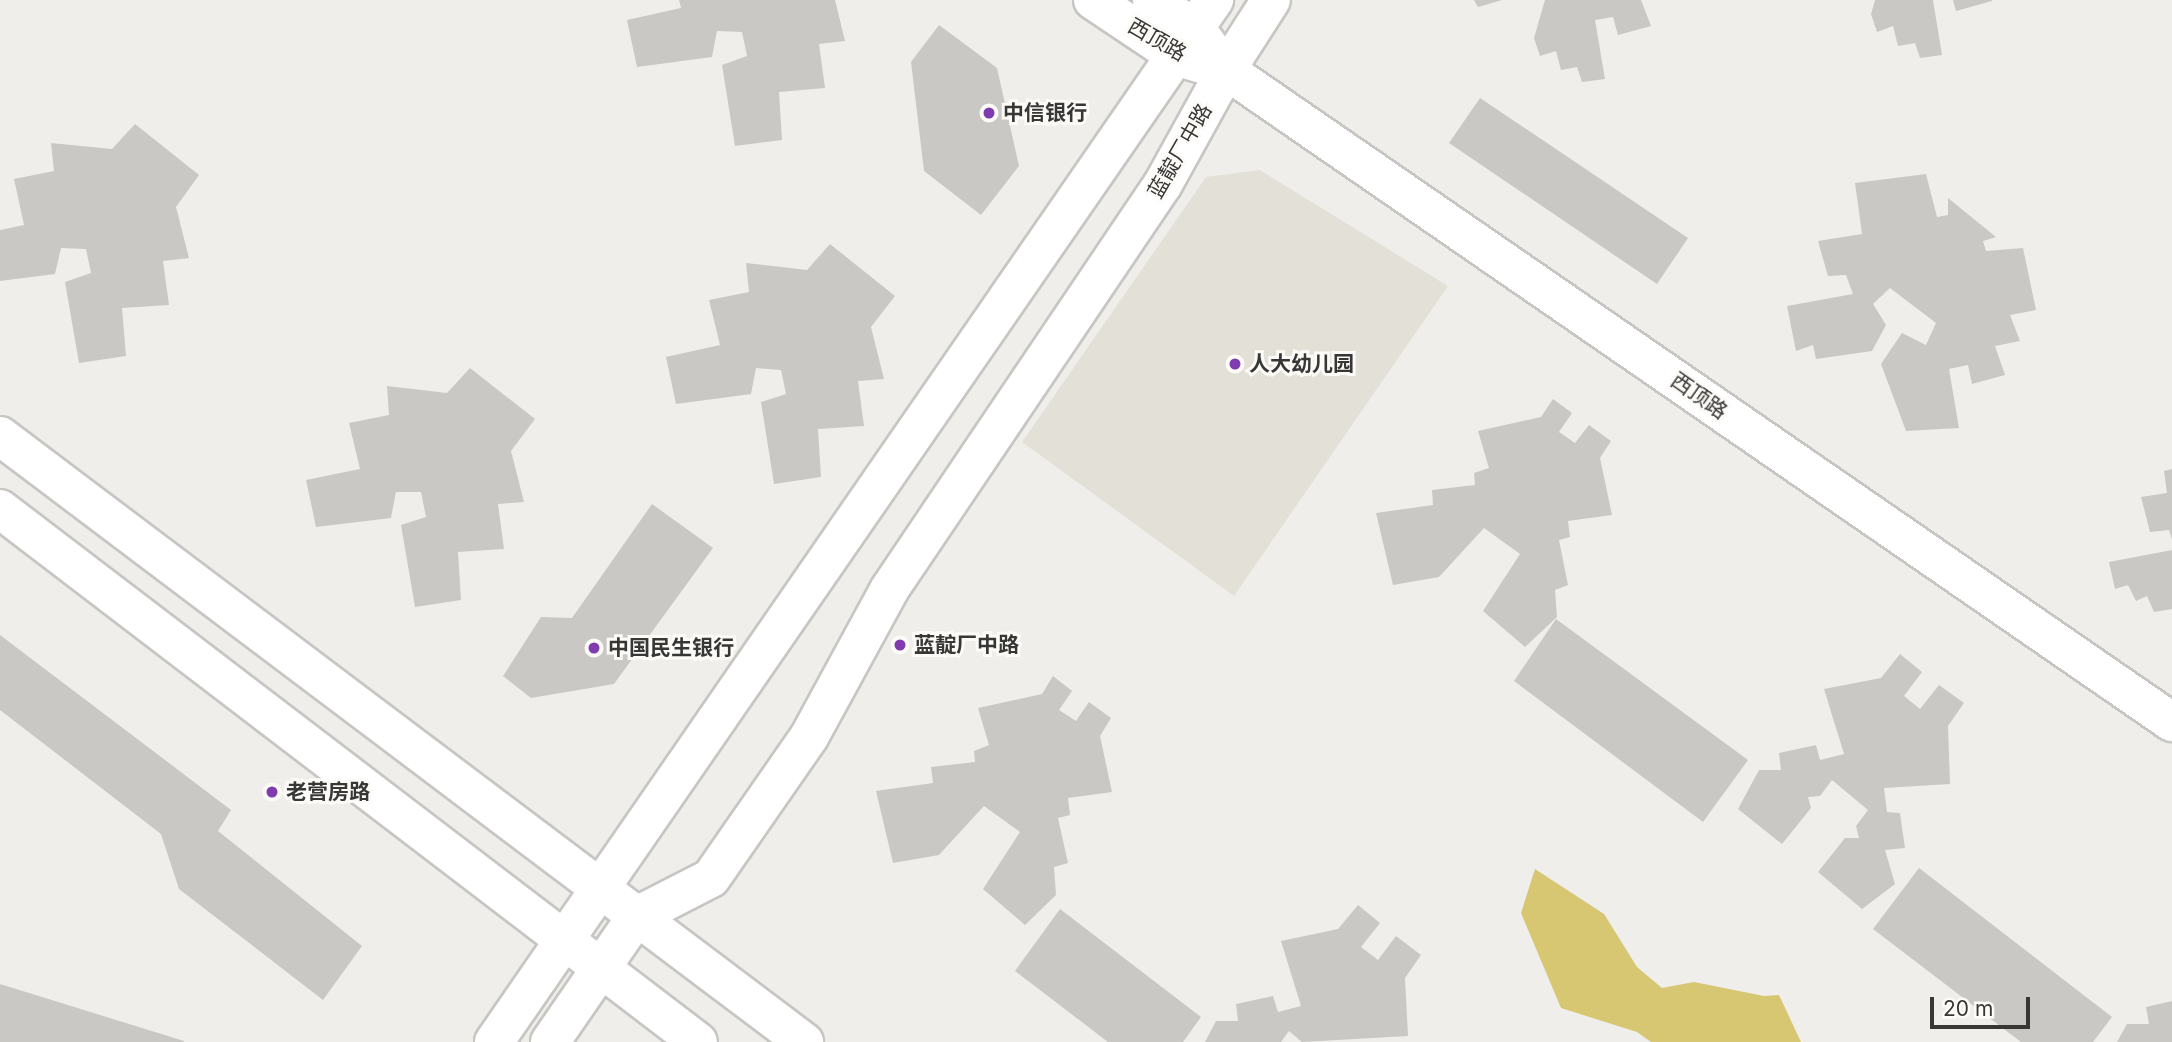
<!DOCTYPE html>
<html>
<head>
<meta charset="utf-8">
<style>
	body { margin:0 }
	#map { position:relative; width:2172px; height:1042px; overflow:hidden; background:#efeeeb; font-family:Inter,"Noto Sans SC",sans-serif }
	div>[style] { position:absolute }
	.built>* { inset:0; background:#e3e1d7 }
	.water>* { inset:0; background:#d7c773 }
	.building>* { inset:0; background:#c9c8c5 }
	.roads { filter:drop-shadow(2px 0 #c7c6c3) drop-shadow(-2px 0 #c7c6c3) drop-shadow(0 2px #c7c6c3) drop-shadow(0 -2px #c7c6c3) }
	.minor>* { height:38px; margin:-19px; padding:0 19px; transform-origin:19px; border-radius:19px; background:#fff }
	.dots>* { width:19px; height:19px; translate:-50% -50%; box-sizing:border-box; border:4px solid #fcfbf8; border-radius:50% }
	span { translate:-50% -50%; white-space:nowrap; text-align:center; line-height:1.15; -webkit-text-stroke:6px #fcfbf8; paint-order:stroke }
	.street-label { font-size:21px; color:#373736 }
	.poi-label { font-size:21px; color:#373736; font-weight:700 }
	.left { translate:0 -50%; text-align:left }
	.scale { position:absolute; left:1930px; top:997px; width:100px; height:32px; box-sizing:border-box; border:4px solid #373736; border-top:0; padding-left:9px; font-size:21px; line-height:24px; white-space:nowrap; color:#373736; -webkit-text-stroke:5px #fcfbf8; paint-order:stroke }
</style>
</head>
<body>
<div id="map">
	<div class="built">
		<i style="clip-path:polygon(1260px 170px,1448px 286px,1234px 596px,1022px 442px,1206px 177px)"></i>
	</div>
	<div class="water">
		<i style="clip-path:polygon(1535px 869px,1604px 914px,1637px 967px,1662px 988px,1694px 982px,1764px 996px,1779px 995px,1801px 1042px,1651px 1042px,1637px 1032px,1561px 1008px,1521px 913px)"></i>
	</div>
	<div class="building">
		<i style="clip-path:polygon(679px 0,835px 0,845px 41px,819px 44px,825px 88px,779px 92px,782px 140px,735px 146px,722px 65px,747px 56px,742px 32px,717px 31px,712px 57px,637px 67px,627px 20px,681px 8px)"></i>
		<i style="clip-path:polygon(1474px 0,1502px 0,1478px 7px)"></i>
		<i style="clip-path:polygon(1545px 0,1641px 0,1651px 26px,1618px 35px,1613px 17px,1595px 20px,1605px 79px,1582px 82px,1577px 67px,1561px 70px,1556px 51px,1540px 56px,1534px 38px)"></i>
		<i style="clip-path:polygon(1875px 0,1933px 0,1942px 55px,1920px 58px,1915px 43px,1898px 46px,1893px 26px,1877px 32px,1871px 14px)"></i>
		<i style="clip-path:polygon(1953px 0,1992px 0,1992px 1px,1956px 11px)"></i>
		<i style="clip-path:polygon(939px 25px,997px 68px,1019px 166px,981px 215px,924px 171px,911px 62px)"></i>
		<i style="clip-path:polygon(1480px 98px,1688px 238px,1657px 284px,1449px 143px)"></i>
		<i style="clip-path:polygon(135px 124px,199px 175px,176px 207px,189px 258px,163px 261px,169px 305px,122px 308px,126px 356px,79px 363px,65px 282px,91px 273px,86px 249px,61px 248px,55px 274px,0 281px,0 230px,24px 225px,14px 179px,54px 171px,51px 143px,112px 149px)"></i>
		<i style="clip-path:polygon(1926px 174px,1937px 217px,1948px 215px,1948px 198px,1996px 237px,1983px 241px,1986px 251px,2023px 248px,2036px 310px,2010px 315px,2020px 341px,1995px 346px,2005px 375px,1972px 384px,1968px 365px,1949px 369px,1959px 428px,1906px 431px,1881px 364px,1902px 333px,1926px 345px,1936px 323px,1890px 288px,1873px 304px,1886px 325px,1872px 351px,1816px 359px,1813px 345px,1796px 351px,1787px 306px,1853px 294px,1846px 275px,1828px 276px,1818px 241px,1862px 234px,1855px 183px)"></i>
		<i style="clip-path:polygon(830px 244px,895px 296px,871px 327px,884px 379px,858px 381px,864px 426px,818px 429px,821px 477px,774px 484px,761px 402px,786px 394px,781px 370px,756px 368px,751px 394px,676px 404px,666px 357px,720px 345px,709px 300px,749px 292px,746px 263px,807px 270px)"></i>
		<i style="clip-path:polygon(470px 368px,535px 419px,511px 451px,524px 502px,498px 504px,504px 549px,458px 552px,461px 600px,415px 607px,401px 525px,426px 517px,421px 492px,396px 492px,391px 518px,316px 527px,306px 480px,360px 469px,349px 423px,389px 415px,387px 386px,447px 393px)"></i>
		<i style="clip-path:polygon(1553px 399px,1572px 413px,1559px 432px,1575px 443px,1589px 425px,1611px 441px,1600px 458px,1612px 515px,1568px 521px,1570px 537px,1559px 540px,1568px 585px,1555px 590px,1557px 617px,1525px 647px,1483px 611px,1520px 554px,1484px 528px,1439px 577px,1393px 585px,1376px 513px,1433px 505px,1432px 490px,1475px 485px,1474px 473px,1489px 468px,1478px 431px,1541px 417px)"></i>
		<i style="clip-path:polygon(2172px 469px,2172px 539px,2169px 530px,2150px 532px,2141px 497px,2167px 493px,2164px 471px)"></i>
		<i style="clip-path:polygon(652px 504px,713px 548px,614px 684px,531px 698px,503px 676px,541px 617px,572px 618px)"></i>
		<i style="clip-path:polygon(2172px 550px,2172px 609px,2154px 612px,2147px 596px,2136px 601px,2128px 585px,2115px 589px,2109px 562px)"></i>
		<i style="clip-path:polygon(1556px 619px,1748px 760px,1703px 822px,1514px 681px)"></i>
		<i style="clip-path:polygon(0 635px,231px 810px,218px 831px,362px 946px,323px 1000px,179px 889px,161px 834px,0 710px)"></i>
		<i style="clip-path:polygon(1900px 654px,1922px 672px,1904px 696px,1920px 709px,1939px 685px,1964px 703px,1948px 726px,1950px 784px,1884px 788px,1887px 812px,1900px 813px,1905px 848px,1885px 850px,1895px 884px,1862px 909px,1818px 872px,1845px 838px,1859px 838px,1856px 826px,1868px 810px,1832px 780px,1820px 796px,1808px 797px,1811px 808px,1782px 844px,1738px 809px,1759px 770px,1781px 770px,1779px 753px,1816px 745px,1820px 760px,1844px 754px,1824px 689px,1881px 678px)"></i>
		<i style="clip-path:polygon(1053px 676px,1072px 691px,1059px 710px,1076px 721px,1089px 702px,1111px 718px,1100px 736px,1112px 792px,1068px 798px,1070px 815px,1058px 818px,1068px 863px,1054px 867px,1056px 895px,1025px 925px,983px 889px,1020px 832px,984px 806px,939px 855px,893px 863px,876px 791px,933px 783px,931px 767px,975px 762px,974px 751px,989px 745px,978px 708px,1042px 694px)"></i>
		<i style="clip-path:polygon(1919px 868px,2112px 1017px,2093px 1042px,2021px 1042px,1873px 929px)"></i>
		<i style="clip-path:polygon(1358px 905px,1380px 923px,1361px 947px,1378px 960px,1396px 936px,1421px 955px,1405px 978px,1408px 1036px,1302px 1042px,1289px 1031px,1281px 1042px,1205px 1042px,1216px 1021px,1238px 1021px,1236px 1004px,1273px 996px,1278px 1012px,1301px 1006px,1281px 941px,1338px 929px)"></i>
		<i style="clip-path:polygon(1060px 909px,1201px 1017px,1183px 1042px,1108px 1042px,1015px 971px)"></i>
		<i style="clip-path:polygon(0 984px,184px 1041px,184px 1042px,0 1042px)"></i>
		<i style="clip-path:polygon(2172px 1001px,2172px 1042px,2117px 1042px,2127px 1024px,2149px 1024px,2146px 1007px)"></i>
	</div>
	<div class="roads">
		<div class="minor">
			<i style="left:1093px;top:0;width:102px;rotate:33.8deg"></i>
			<i style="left:1178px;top:57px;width:25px;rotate:16deg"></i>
			<i style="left:1152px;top:0;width:53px;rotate:33.4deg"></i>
			<i style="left:1196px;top:29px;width:51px;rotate:53.8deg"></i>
			<i style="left:1226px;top:70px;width:1149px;rotate:34.58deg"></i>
			<i style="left:0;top:436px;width:1007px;rotate:37.01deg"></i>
			<i style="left:0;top:509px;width:878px;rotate:37.37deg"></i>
			<i style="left:494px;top:1042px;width:1267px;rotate:-55.36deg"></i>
			<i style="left:550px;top:1042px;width:153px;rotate:-55.4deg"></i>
			<i style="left:637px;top:916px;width:83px;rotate:-27.2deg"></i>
			<i style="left:711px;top:878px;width:172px;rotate:-55.2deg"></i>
			<i style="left:809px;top:737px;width:167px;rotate:-61.4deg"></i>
			<i style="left:889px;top:590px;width:490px;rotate:-56deg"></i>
			<i style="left:1163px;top:184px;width:130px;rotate:-61.1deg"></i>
			<i style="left:1226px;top:70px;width:83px;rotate:-57.3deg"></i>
		</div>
	</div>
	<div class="dots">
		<i style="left:989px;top:113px;background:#803baf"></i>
		<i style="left:1235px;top:364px;background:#803baf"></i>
		<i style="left:900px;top:645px;background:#803baf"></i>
		<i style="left:594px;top:648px;background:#803baf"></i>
		<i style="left:272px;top:792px;background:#803baf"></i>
	</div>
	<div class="street-label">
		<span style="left:1157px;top:40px;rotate:30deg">西顶路</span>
		<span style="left:1180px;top:151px;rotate:-60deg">蓝靛厂中路</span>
		<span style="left:1699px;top:396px;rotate:35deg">西顶路</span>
	</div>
	<div class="poi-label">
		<span class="left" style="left:1003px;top:113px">中信银行</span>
		<span class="left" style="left:1249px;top:364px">人大幼儿园</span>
		<span class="left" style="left:914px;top:645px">蓝靛厂中路</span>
		<span class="left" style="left:608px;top:648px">中国民生银行</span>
		<span class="left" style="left:286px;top:792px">老营房路</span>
	</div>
	<div class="scale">20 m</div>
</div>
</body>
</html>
